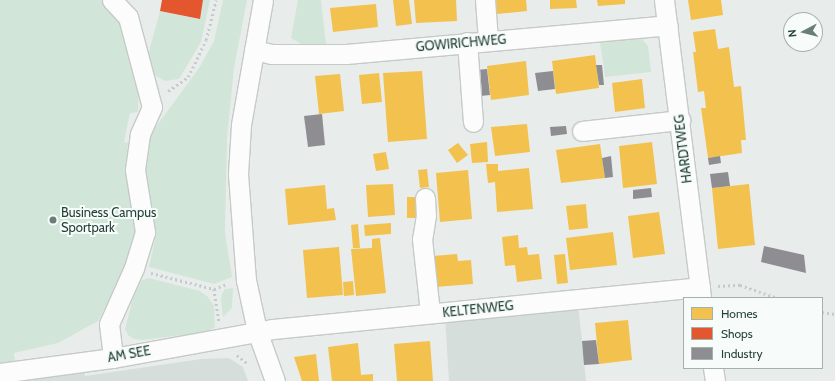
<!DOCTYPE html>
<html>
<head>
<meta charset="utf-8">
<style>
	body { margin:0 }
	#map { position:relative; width:835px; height:381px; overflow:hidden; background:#e8edeb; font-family:Cabin,sans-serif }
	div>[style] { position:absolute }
	.built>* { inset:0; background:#d6dedb }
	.green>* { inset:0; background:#d1e6d8 }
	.homes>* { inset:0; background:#f2c14e }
	.shops>* { inset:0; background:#e4572e }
	.industry>* { inset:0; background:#8d8d92 }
	.path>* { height:2.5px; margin-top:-1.25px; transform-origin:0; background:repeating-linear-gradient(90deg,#c3ccca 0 2px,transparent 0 5px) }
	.roads { filter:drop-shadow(1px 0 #c5cac8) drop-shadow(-1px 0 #c5cac8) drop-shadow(0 1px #c5cac8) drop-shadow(0 -1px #c5cac8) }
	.minor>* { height:19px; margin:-9.5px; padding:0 9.5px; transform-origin:9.5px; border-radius:9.5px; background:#fcfcfc }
	.dots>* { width:11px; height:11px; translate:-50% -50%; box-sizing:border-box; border:2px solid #f7fbf9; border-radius:50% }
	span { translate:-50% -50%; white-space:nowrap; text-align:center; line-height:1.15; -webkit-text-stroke:4px #f7fbf9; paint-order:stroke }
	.street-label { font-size:13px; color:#24423a }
	.poi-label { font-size:13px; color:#24423a }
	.left { translate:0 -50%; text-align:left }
	.legend { position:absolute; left:683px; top:297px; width:140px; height:72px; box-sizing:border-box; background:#f7fbf9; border:1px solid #a3b1ad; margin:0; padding:5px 7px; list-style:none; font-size:12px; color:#24423a }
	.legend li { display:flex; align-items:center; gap:8px; height:20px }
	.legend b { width:20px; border:1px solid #a3b1ad }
	.north { position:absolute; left:783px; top:12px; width:40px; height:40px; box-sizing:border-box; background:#f7fbf9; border:1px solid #a3b1ad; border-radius:50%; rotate:263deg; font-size:11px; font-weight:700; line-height:16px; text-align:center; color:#24423a }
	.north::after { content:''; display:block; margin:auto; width:14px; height:18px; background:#697e78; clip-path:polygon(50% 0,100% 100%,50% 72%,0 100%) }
</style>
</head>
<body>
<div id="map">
	<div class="built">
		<i style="clip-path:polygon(578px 303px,586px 381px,449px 381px,445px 316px)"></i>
		<i style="clip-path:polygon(229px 358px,243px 367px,248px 381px,11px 381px,85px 371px,85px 376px,201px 359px)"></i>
	</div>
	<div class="green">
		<i style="clip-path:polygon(0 0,124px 0,120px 28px,135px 58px,139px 86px,138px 112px,130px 113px,124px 142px,128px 143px,126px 165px,136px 231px,122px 274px,98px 321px,58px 343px,14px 353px,15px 362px,0 364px)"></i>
		<i style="clip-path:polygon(203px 0,210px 0,201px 42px,179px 79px,165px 81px,153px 74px,148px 55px,160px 11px,199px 19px)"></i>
		<i style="clip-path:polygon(223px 0,247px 0,234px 68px,227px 139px,225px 232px,232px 277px,214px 284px,149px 267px,156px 235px,144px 165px,150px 135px,199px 68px,214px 41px)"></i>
		<i style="clip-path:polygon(298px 0,321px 0,326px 44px,301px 44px,291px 38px)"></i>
		<i style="clip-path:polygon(641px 38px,648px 46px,651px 72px,605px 77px,600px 42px)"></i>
		<i style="clip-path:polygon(149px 278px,200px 291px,208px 297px,214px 306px,215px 327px,207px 332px,142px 340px,134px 339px,128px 335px,125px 329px,133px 298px,142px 280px)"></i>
		<i style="clip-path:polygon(233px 288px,232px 308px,223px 317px,221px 300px,222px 294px,225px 289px)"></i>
	</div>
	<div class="homes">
		<i style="clip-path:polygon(393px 0,409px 0,412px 24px,396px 26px)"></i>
		<i style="clip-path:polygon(414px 0,456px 0,457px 21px,416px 23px)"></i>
		<i style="clip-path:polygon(496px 0,526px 0,527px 11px,497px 14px)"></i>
		<i style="clip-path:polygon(550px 0,576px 0,577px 8px,550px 9px)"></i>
		<i style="clip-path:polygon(597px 0,625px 0,625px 4px,598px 6px)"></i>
		<i style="clip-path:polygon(688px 0,721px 0,723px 15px,691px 20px)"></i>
		<i style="clip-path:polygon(376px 4px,378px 27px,333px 32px,330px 8px)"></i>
		<i style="clip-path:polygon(715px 29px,718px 49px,729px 47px,734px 87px,741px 86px,746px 140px,741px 140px,742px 153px,708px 158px,701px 108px,706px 108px,704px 91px,698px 92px,693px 52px,696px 52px,693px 32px)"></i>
		<i style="clip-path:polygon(595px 55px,599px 88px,556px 94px,552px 61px)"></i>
		<i style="clip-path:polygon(526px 61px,529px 95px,491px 100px,487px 66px)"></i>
		<i style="clip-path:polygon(422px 71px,427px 139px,388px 142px,383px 73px)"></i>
		<i style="clip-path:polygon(379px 73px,382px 102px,362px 104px,359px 75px)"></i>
		<i style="clip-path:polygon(340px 74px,344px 111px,319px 114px,315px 76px)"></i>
		<i style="clip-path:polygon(642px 79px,645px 108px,615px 112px,612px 83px)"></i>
		<i style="clip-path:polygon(527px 124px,530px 152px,495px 156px,491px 127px)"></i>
		<i style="clip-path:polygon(487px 142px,488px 162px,472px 163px,470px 144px)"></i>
		<i style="clip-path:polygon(652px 142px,657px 184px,623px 188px,619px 146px)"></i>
		<i style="clip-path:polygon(458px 143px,468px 155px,457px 163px,448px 150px)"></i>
		<i style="clip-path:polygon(600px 144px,605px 178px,561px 183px,556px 150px)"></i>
		<i style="clip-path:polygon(386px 152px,389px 169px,376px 171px,373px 154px)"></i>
		<i style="clip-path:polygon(486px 164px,498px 164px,498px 171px,529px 168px,533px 209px,497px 212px,495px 182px,488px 183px)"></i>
		<i style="clip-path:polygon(427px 169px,429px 187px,420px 188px,418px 170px)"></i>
		<i style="clip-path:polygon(468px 170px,472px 219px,440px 222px,436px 173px)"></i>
		<i style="clip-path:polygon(393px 184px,395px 215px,368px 217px,366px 185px)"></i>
		<i style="clip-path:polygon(749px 184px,755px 245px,718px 249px,712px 188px)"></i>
		<i style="clip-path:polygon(325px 185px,327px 209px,334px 208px,336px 220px,288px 225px,285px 189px)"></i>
		<i style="clip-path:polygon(407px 197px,420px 197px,420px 218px,407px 218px)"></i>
		<i style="clip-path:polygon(586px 204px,588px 228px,569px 230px,566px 206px)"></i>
		<i style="clip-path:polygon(659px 212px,665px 254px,633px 258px,628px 216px)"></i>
		<i style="clip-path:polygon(391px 223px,391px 234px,365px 236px,364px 225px)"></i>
		<i style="clip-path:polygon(358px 224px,360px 248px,353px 248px,351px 225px)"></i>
		<i style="clip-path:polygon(613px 232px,617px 265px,570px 270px,566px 238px)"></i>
		<i style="clip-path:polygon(518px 235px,519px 248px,527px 247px,528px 255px,539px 254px,542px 279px,517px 282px,515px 265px,505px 266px,502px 237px)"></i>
		<i style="clip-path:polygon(380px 238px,386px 293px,356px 296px,351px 249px,372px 248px,372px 239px)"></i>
		<i style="clip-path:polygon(339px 247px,343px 295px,307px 298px,303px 250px)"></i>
		<i style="clip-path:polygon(457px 254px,458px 261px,471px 260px,473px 284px,435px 287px,433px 256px)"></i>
		<i style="clip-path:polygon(565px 254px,568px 283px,557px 284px,554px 255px)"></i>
		<i style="clip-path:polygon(353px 281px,354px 295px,344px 296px,343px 282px)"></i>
		<i style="clip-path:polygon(628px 320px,632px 360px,599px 364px,595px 323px)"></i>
		<i style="clip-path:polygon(430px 341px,433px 381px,397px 381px,394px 344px)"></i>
		<i style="clip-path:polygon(358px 343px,361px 375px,373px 374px,373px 381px,332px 381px,328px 347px)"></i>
		<i style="clip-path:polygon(316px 354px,319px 381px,302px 381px,294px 357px)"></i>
	</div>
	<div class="shops">
		<i style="clip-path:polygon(162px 0,203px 0,200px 19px,160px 11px)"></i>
	</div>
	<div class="industry">
		<i style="clip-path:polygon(596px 65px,602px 65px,604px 85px,599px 85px)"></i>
		<i style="clip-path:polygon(487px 69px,490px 95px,480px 96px,477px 70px)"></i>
		<i style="clip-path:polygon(553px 71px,555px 89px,538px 91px,535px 73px)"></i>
		<i style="clip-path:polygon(322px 114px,325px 145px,308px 147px,304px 116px)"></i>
		<i style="clip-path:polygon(566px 126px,567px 134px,551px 136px,550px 127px)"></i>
		<i style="clip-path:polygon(611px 156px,613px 177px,605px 178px,602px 158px)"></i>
		<i style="clip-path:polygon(720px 156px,721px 163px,709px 165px,708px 158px)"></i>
		<i style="clip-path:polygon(728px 172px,730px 186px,712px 188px,710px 174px)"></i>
		<i style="clip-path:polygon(651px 188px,652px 197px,633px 199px,633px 190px)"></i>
		<i style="clip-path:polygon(764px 246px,804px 255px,806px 273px,761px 262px)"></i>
		<i style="clip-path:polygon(596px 340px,599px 364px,584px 365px,582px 341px)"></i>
	</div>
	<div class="path">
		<i style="left:168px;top:91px;width:24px;rotate:-35deg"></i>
		<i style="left:188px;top:77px;width:41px;rotate:-64.1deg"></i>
		<i style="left:206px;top:40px;width:41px;rotate:-76deg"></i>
		<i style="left:151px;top:273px;width:65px;rotate:14.3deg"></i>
		<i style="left:214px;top:289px;width:14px;rotate:-21deg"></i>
		<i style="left:718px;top:286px;width:22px;rotate:-3deg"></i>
		<i style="left:740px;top:285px;width:39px;rotate:19deg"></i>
		<i style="left:214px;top:289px;width:32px;rotate:81deg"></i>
		<i style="left:822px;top:312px;width:13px;rotate:9deg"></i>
		<i style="left:237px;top:355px;width:13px;rotate:39deg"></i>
	</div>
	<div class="roads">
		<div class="minor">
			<i style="left:112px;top:0;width:23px;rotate:47deg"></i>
			<i style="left:128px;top:17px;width:93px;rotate:75.1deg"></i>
			<i style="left:152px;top:107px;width:30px;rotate:114deg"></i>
			<i style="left:140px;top:134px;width:36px;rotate:98deg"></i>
			<i style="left:135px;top:170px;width:63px;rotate:80.8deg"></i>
			<i style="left:145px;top:232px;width:38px;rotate:107deg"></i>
			<i style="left:134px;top:268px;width:61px;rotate:114.1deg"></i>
			<i style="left:109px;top:324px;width:34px;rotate:83deg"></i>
			<i style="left:263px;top:0;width:127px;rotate:100deg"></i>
			<i style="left:241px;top:125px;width:49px;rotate:93.5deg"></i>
			<i style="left:238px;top:174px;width:106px;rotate:85.7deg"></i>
			<i style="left:246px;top:280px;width:52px;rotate:77.8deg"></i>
			<i style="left:257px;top:331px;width:53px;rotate:70.2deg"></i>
			<i style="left:485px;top:0;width:40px;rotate:85.7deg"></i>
			<i style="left:664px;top:0;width:300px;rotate:82.9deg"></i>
			<i style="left:467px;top:42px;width:80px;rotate:85.7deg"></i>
			<i style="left:254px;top:50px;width:17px;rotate:13deg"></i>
			<i style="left:271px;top:54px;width:75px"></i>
			<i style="left:346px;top:54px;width:323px;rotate:-5.1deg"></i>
			<i style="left:582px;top:131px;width:99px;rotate:-6.4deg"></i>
			<i style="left:425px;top:198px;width:17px;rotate:87deg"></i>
			<i style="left:426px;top:215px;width:24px;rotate:99deg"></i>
			<i style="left:422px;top:239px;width:74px;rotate:83.8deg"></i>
			<i style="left:713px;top:368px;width:13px;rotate:81deg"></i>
			<i style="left:0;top:373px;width:114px;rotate:-7.6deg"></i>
			<i style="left:113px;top:358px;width:162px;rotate:-10.3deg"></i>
			<i style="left:272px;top:329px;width:430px;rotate:-5.6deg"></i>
		</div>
	</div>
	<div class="dots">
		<i style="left:53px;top:220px;background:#697e78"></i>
	</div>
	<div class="street-label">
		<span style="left:461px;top:43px;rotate:-5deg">GOWIRICHWEG</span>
		<span style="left:683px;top:149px;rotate:-97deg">HARDTWEG</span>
		<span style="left:478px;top:309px;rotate:-6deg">KELTENWEG</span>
		<span style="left:129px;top:354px;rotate:-10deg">AM SEE</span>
	</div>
	<div class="poi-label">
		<span class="left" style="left:61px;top:220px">Business Campus<br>Sportpark</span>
	</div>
	<ul class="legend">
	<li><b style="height:11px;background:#f2c14e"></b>Homes</li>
	<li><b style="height:11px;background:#e4572e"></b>Shops</li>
	<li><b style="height:11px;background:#8d8d92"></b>Industry</li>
	</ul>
	<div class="north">N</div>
</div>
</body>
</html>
